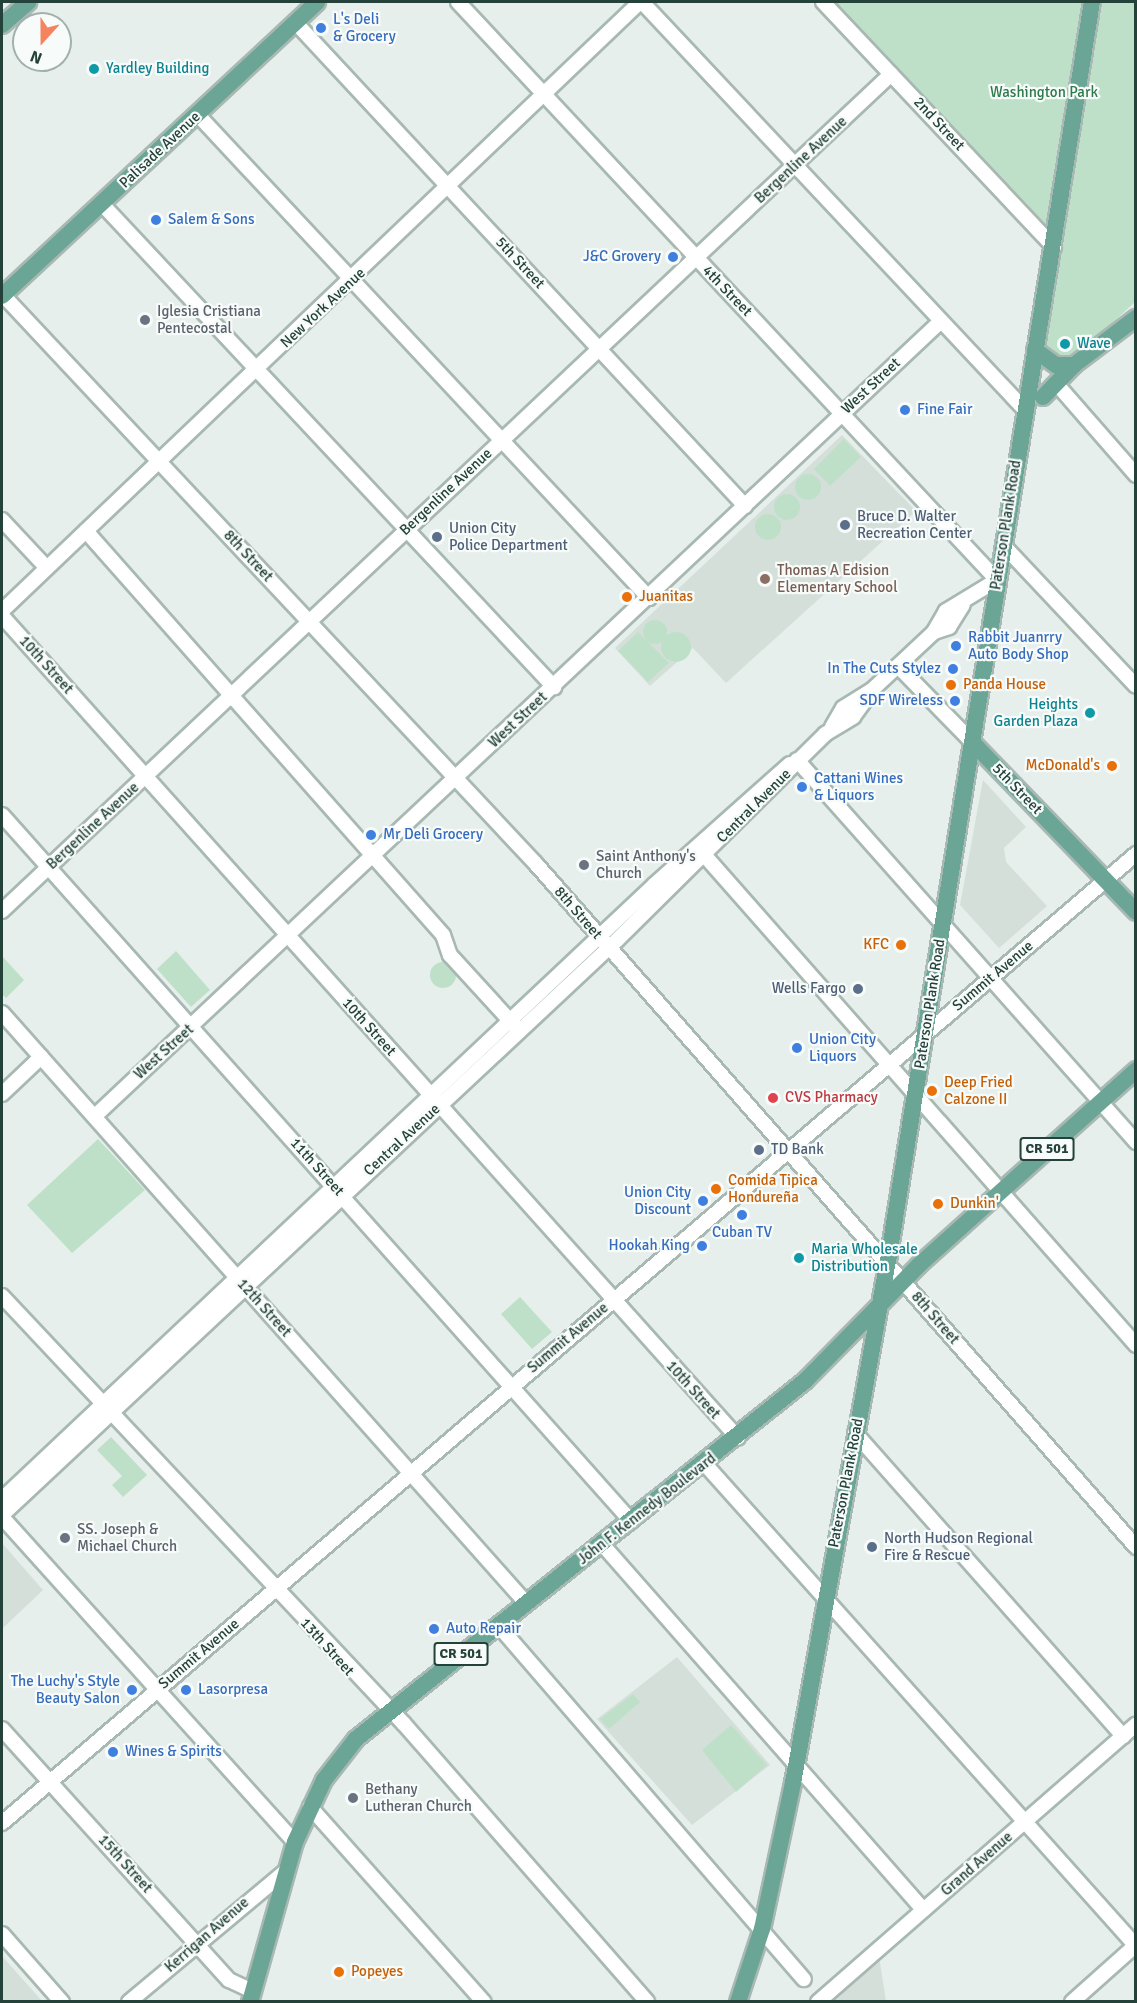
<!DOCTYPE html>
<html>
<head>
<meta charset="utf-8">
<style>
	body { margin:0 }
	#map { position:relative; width:1137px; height:2003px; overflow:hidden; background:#e6efeb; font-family:Signika,sans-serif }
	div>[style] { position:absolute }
	.built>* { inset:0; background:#d4dfda }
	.green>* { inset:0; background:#bfe0c8 }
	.round { border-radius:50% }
	.roads { filter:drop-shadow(2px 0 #a8b8b2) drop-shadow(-2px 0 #a8b8b2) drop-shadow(0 2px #a8b8b2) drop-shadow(0 -2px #a8b8b2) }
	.minor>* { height:14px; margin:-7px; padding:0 7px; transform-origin:7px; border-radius:7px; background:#fff }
	.major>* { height:16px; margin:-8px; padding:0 8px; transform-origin:8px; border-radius:8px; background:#6aa596 }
	.dots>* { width:16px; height:16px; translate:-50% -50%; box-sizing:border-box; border:3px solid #f7fbf9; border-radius:50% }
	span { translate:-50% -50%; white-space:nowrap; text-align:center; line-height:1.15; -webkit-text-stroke:4.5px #f7fbf9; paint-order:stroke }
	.shield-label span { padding:2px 4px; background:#f7fbf9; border:2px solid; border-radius:4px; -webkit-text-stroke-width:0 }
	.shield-label { font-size:14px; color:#24423a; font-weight:700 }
	.shop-label { font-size:15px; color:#366cbe }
	.left { translate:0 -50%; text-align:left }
	.right { translate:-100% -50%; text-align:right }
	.culture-label { font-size:15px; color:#0d838f }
	.park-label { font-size:15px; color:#2d7a4b }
	.street-label { font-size:15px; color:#24423a }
	.worship-label { font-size:15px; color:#5b616d }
	.service-label { font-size:15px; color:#4e5e75 }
	.education-label { font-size:15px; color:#785e54 }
	.food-label { font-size:15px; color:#c56008 }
	.health-label { font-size:15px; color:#be3a42 }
	.frame { position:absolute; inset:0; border:3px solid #24423a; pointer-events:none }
	.north { position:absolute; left:12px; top:12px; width:60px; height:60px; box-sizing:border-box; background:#f7fbf9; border:2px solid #a3b1ad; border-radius:50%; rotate:201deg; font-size:16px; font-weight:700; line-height:24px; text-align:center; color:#24423a }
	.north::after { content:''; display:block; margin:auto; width:21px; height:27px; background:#f4845f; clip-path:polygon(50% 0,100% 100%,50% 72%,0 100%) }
</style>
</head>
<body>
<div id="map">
	<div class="built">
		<i style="clip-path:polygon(842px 435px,916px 511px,726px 683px,693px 648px,650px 686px,615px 648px)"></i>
		<i style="clip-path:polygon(983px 780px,1026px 827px,1004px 848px,1006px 862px,1047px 906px,999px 948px,960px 905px)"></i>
		<i style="clip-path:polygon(2px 1543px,43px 1590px,2px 1629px)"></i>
		<i style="clip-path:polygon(677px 1657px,770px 1765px,692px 1825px,597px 1719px)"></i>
		<i style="clip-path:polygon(878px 1950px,886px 2001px,815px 2001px)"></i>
		<i style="clip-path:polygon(2px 1956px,42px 2001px,2px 2001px)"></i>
	</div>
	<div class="green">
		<i style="clip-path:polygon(833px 2px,1135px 2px,1135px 302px,1074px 358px,1067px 361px,1049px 352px,1046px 344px,1058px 242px)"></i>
		<i style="clip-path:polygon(844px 439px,861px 457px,830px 486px,814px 469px)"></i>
		<i class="round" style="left:795px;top:474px;width:26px;height:26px"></i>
		<i class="round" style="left:774px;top:494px;width:26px;height:26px"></i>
		<i class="round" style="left:755px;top:514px;width:26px;height:26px"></i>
		<i class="round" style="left:643px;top:620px;width:24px;height:24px"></i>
		<i style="clip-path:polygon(638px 632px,669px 663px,648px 682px,618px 651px)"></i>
		<i class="round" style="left:661px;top:632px;width:30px;height:30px"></i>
		<i style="clip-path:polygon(176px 951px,210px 990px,191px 1007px,157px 969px)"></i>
		<i style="clip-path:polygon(2px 956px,24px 980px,6px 998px,2px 994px)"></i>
		<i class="round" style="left:430px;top:962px;width:26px;height:26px"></i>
		<i style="clip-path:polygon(98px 1139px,145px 1190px,72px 1253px,27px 1205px)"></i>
		<i style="clip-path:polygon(520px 1297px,552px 1332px,532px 1349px,501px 1314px)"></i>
		<i style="clip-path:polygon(111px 1437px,147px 1475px,123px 1497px,112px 1485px,122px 1476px,97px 1450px)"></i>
		<i style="clip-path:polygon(633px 1694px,640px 1702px,609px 1729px,600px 1719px)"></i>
		<i style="clip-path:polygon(731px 1725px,767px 1765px,736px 1792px,702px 1750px)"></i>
	</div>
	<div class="roads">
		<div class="minor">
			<i style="left:458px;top:2px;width:790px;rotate:47deg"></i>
			<i style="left:997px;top:580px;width:60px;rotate:148.7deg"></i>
			<i style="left:946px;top:611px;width:24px;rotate:120deg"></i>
			<i style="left:642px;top:2px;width:558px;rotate:46.81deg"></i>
			<i style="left:823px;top:2px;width:337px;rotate:46.7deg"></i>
			<i style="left:295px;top:22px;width:661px;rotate:47.08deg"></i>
			<i style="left:198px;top:115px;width:661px;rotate:46.96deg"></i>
			<i style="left:102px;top:204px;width:662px;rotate:46.9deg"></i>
			<i style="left:3px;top:295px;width:780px;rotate:46.87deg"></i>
			<i style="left:536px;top:864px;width:909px;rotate:48.7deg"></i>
			<i style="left:1061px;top:389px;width:114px;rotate:48.9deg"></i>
			<i style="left:2px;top:520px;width:64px;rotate:46.9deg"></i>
			<i style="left:86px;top:531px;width:539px;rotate:48.53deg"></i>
			<i style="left:443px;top:935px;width:21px;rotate:71deg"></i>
			<i style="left:450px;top:955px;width:95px;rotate:47.6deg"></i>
			<i style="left:1004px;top:546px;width:192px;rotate:46.7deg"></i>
			<i style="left:2px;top:611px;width:882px;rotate:-43.67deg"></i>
			<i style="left:2px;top:616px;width:1103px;rotate:48.16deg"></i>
			<i style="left:898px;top:666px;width:109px;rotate:45.7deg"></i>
			<i style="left:832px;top:727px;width:22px;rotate:-60deg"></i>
			<i style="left:843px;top:708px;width:36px;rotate:-32deg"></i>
			<i style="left:873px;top:689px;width:83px;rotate:-43.1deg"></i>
			<i style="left:934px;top:632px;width:16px;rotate:-18deg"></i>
			<i style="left:949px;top:627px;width:26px;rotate:-58deg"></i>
			<i style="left:797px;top:760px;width:511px;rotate:48.41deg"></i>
			<i style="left:2px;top:815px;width:946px;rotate:48.3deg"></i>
			<i style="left:699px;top:849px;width:661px;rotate:48.62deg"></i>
			<i style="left:2px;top:911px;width:1221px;rotate:-43.27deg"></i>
			<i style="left:2px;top:1013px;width:789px;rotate:48.39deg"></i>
			<i style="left:2px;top:1094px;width:54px;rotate:-43.5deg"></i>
			<i style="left:95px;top:1116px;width:1160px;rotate:-43.22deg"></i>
			<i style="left:2px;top:1296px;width:587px;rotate:46.79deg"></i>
			<i style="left:404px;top:1724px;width:369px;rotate:48.8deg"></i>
			<i style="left:855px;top:1433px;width:405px;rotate:48.5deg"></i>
			<i style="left:704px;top:1463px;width:648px;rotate:48.19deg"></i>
			<i style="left:2px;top:1499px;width:896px;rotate:-43.28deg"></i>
			<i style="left:654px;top:885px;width:182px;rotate:-41.7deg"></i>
			<i style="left:2px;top:1515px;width:842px;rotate:-43.07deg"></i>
			<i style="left:617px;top:940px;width:293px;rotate:-44.7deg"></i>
			<i style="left:825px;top:734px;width:33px;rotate:-31deg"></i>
			<i style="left:853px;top:717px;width:34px;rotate:-54deg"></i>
			<i style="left:2px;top:1517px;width:438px;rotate:48deg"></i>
			<i style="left:602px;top:1544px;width:487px;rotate:48.7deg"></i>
			<i style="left:498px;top:1625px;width:468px;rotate:49.2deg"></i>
			<i style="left:2px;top:1729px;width:338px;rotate:47.9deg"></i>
			<i style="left:229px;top:1980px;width:26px;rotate:25deg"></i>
			<i style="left:310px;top:1807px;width:261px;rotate:48.3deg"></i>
			<i style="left:2px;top:1823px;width:1492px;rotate:-40.51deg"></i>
			<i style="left:2px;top:1934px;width:91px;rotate:48.6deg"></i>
			<i style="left:129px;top:2002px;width:206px;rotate:-39.9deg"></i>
			<i style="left:818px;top:2002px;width:422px;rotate:-41.1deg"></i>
			<i style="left:1072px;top:2002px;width:86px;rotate:-41.7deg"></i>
		</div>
		<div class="major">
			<i style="left:2px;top:25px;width:35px;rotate:-41deg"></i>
			<i style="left:2px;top:296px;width:431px;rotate:-43deg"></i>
			<i style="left:1035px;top:350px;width:26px;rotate:36deg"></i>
			<i style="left:1056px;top:365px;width:18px"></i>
			<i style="left:1043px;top:397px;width:45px;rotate:-45.9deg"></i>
			<i style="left:1074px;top:365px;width:78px;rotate:-37.2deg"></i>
			<i style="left:974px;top:744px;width:233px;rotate:46deg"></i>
			<i style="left:250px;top:2002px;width:166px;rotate:-74.3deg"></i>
			<i style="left:295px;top:1842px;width:68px;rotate:-64.9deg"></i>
			<i style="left:324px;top:1780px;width:52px;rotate:-52deg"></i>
			<i style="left:356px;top:1739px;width:574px;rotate:-38.57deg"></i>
			<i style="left:805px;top:1381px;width:163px;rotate:-45.5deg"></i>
			<i style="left:919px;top:1265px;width:292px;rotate:-41.9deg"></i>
			<i style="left:738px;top:2002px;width:77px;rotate:-71.8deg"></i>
			<i style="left:762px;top:1929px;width:149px;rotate:-78deg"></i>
			<i style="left:793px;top:1783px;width:537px;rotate:-79.7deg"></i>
			<i style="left:889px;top:1255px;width:1269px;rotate:-80.8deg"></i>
		</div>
	</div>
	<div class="dots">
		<i style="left:321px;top:28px;background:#3f7fe0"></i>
		<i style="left:94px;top:69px;background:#0f9aa8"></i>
		<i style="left:156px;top:220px;background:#3f7fe0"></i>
		<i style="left:673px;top:257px;background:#3f7fe0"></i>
		<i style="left:145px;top:320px;background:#6b7280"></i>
		<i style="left:1065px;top:344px;background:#0f9aa8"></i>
		<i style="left:905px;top:410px;background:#3f7fe0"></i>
		<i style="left:845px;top:525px;background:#5c6f8a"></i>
		<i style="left:437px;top:537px;background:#5c6f8a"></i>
		<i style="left:765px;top:579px;background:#8d6e63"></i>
		<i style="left:627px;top:597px;background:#e8710a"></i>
		<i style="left:956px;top:646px;background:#3f7fe0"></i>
		<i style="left:953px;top:669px;background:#3f7fe0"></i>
		<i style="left:951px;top:685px;background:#e8710a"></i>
		<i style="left:955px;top:701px;background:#3f7fe0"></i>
		<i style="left:1090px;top:713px;background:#0f9aa8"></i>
		<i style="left:1112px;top:766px;background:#e8710a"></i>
		<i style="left:802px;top:787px;background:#3f7fe0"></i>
		<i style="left:371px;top:835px;background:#3f7fe0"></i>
		<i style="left:584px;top:865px;background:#6b7280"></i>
		<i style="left:901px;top:945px;background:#e8710a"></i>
		<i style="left:858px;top:989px;background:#5c6f8a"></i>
		<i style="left:797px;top:1048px;background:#3f7fe0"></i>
		<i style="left:932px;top:1091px;background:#e8710a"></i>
		<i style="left:773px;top:1098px;background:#e0444e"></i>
		<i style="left:759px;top:1150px;background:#5c6f8a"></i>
		<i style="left:716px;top:1189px;background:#e8710a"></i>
		<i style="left:703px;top:1201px;background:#3f7fe0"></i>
		<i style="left:938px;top:1204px;background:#e8710a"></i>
		<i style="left:742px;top:1215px;background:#3f7fe0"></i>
		<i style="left:702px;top:1246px;background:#3f7fe0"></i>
		<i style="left:799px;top:1258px;background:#0f9aa8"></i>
		<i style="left:65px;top:1538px;background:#6b7280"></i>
		<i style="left:872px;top:1547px;background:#5c6f8a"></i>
		<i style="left:434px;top:1629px;background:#3f7fe0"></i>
		<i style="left:132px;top:1690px;background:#3f7fe0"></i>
		<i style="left:186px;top:1690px;background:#3f7fe0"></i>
		<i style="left:113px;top:1752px;background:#3f7fe0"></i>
		<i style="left:353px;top:1798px;background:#6b7280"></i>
		<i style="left:339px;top:1972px;background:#e8710a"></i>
	</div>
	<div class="shield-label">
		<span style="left:1047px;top:1149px">CR 501</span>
		<span style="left:461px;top:1654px">CR 501</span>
	</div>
	<div class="shop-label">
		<span class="left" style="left:333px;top:28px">L's Deli<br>&amp; Grocery</span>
		<span class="left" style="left:168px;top:220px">Salem &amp; Sons</span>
		<span class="right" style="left:661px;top:257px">J&amp;C Grovery</span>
		<span class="left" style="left:917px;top:410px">Fine Fair</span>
		<span class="left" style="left:968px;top:646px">Rabbit Juanrry<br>Auto Body Shop</span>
		<span class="right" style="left:941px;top:669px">In The Cuts Stylez</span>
		<span class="right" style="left:943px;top:701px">SDF Wireless</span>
		<span class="left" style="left:814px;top:787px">Cattani Wines<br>&amp; Liquors</span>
		<span class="left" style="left:383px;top:835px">Mr Deli Grocery</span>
		<span class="left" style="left:809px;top:1048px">Union City<br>Liquors</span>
		<span class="right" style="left:691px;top:1201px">Union City<br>Discount</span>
		<span style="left:742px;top:1233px">Cuban TV</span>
		<span class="right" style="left:690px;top:1246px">Hookah King</span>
		<span class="left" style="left:446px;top:1629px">Auto Repair</span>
		<span class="right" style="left:120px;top:1690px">The Luchy's Style<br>Beauty Salon</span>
		<span class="left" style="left:198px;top:1690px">Lasorpresa</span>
		<span class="left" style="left:125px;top:1752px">Wines &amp; Spirits</span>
	</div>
	<div class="culture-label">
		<span class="left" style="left:106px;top:69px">Yardley Building</span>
		<span class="left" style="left:1077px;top:344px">Wave</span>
		<span class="right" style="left:1078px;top:713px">Heights<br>Garden Plaza</span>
		<span class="left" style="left:811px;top:1258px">Maria Wholesale<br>Distribution</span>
	</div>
	<div class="park-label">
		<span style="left:1044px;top:93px">Washington Park</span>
	</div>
	<div class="street-label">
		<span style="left:939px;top:124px;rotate:47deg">2nd Street</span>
		<span style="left:160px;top:150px;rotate:-43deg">Palisade Avenue</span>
		<span style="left:801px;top:160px;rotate:-43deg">Bergenline Avenue</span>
		<span style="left:520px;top:263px;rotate:47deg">5th Street</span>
		<span style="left:727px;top:291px;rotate:46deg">4th Street</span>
		<span style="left:323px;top:308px;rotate:-43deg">New York Avenue</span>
		<span style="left:871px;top:386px;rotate:-43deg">West Street</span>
		<span style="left:446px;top:492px;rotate:-43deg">Bergenline Avenue</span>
		<span style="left:1006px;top:525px;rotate:-81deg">Paterson Plank Road</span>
		<span style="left:248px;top:556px;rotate:47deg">8th Street</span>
		<span style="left:46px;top:665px;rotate:48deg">10th Street</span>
		<span style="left:518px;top:720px;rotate:-43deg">West Street</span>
		<span style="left:1017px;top:789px;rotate:46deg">5th Street</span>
		<span style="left:754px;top:806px;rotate:-45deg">Central Avenue</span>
		<span style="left:93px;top:826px;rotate:-43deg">Bergenline Avenue</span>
		<span style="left:578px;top:913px;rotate:49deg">8th Street</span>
		<span style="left:993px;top:976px;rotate:-40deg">Summit Avenue</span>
		<span style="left:930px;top:1004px;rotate:-81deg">Paterson Plank Road</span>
		<span style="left:369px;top:1027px;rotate:48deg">10th Street</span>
		<span style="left:164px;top:1052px;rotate:-42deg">West Street</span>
		<span style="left:402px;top:1140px;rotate:-43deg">Central Avenue</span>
		<span style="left:317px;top:1167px;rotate:48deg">11th Street</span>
		<span style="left:264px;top:1308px;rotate:48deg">12th Street</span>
		<span style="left:935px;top:1318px;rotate:49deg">8th Street</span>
		<span style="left:568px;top:1338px;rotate:-40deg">Summit Avenue</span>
		<span style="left:693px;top:1390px;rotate:48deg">10th Street</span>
		<span style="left:846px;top:1483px;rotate:-79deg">Paterson Plank Road</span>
		<span style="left:647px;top:1509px;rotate:-38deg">John F. Kennedy Boulevard</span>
		<span style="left:327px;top:1647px;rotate:48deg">13th Street</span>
		<span style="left:199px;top:1654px;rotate:-40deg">Summit Avenue</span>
		<span style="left:125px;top:1864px;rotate:48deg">15th Street</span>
		<span style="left:977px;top:1864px;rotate:-41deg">Grand Avenue</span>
		<span style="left:207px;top:1935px;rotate:-41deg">Kerrigan Avenue</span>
	</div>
	<div class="worship-label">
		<span class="left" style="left:157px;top:320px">Iglesia Cristiana<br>Pentecostal</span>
		<span class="left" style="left:596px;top:865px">Saint Anthony's<br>Church</span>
		<span class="left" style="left:77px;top:1538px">SS. Joseph &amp;<br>Michael Church</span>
		<span class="left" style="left:365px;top:1798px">Bethany<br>Lutheran Church</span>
	</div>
	<div class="service-label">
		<span class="left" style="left:857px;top:525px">Bruce D. Walter<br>Recreation Center</span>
		<span class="left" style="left:449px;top:537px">Union City<br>Police Department</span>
		<span class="right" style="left:846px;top:989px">Wells Fargo</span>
		<span class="left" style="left:771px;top:1150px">TD Bank</span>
		<span class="left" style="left:884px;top:1547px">North Hudson Regional<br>Fire &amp; Rescue</span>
	</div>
	<div class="education-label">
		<span class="left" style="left:777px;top:579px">Thomas A Edision<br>Elementary School</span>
	</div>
	<div class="food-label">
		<span class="left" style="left:639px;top:597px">Juanitas</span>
		<span class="left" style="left:963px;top:685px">Panda House</span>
		<span class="right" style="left:1100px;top:766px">McDonald's</span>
		<span class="right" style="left:889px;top:945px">KFC</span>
		<span class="left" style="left:944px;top:1091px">Deep Fried<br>Calzone II</span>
		<span class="left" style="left:728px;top:1189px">Comida Tipica<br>Hondureña</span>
		<span class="left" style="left:950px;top:1204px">Dunkin'</span>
		<span class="left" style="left:351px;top:1972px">Popeyes</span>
	</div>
	<div class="health-label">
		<span class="left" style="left:785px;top:1098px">CVS Pharmacy</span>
	</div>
	<div class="frame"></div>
	<div class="north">N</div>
</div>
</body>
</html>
